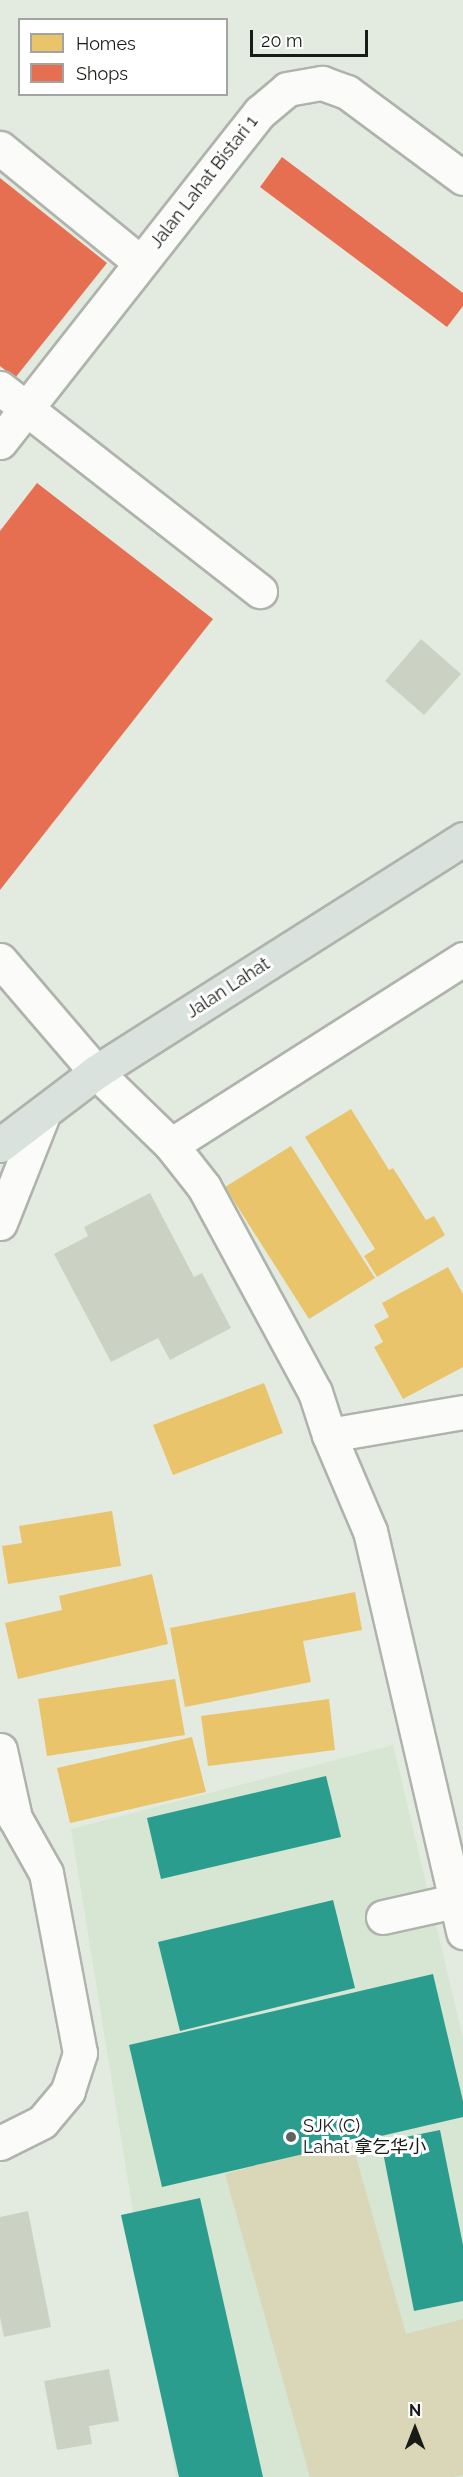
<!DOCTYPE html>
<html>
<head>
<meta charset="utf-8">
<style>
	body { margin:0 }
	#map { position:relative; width:463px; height:2477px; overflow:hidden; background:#e3ebe1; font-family:Raleway,"Noto Sans SC",sans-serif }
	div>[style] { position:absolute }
	.built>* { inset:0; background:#d7e5d3 }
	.green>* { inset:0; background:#d9d7b8 }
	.homes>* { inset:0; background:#e9c46a }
	.shops>* { inset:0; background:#e76f51 }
	.schools>* { inset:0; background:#2a9d8f }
	.building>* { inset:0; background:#ccd2c3 }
	.roads { filter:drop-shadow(2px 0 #aeb4ac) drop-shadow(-2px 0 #aeb4ac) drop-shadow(0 2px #aeb4ac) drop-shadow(0 -2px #aeb4ac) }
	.minor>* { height:33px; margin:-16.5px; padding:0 16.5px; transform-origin:16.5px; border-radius:16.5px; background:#fbfcfa }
	.major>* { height:33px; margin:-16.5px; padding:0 16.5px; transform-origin:16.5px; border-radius:16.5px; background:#dae2de }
	.dots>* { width:16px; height:16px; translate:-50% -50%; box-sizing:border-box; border:3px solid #fff; border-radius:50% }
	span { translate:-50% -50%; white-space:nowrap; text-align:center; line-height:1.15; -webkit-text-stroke:6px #fff; paint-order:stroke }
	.street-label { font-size:18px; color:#171c16 }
	.poi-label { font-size:18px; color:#171c16 }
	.left { translate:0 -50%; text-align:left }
	.legend { position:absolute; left:18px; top:18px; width:210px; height:78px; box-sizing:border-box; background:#fff; border:2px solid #a2a4a2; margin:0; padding:8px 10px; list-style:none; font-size:18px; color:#171c16 }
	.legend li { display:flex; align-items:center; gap:12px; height:30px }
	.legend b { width:30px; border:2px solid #a2a4a2 }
	.north { position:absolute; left:385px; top:2399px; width:60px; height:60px; -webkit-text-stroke:4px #fff; paint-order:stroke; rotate:0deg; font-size:16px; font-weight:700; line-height:24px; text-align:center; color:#171c16 }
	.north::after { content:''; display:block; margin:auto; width:21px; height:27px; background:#171c16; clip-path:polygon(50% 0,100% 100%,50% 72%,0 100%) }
	.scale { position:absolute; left:250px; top:30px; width:118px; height:27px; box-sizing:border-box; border:3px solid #171c16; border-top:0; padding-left:8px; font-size:18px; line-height:21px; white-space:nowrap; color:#171c16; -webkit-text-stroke:4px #fff; paint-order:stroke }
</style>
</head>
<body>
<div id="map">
	<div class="built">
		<i style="clip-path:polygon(393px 1745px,463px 2038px,463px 2477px,176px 2477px,71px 1829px)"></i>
	</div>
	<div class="green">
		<i style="clip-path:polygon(351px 2139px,406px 2334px,463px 2319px,463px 2475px,454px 2477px,310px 2477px,225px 2174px)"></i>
	</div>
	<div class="homes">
		<i style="clip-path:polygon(351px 1109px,389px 1170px,393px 1168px,426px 1220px,434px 1216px,445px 1235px,377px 1277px,364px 1256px,375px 1249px,305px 1137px)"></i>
		<i style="clip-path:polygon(291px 1146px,375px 1278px,309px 1319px,225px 1187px)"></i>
		<i style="clip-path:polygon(448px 1267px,463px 1294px,463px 1367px,403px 1399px,374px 1347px,383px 1342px,374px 1325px,389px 1317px,382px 1303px)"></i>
		<i style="clip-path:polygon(264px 1383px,283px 1433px,173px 1475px,153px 1425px)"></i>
		<i style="clip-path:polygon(112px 1511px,121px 1566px,8px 1584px,2px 1546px,22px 1543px,19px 1526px)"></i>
		<i style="clip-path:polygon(152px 1574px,168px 1644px,18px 1679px,5px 1623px,62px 1610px,59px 1596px)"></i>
		<i style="clip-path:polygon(355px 1592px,362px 1630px,303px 1641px,311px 1682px,185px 1707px,170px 1628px)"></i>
		<i style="clip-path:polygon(175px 1679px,185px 1735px,47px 1756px,38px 1699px)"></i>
		<i style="clip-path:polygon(329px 1699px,335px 1750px,208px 1766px,201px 1716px)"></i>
		<i style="clip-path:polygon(192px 1737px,206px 1792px,70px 1823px,57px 1768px)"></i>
	</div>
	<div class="shops">
		<i style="clip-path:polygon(282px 157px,463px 293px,463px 306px,447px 327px,260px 187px)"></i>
		<i style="clip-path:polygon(0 178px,107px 263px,15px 378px,0 366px)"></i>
		<i style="clip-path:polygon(37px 483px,213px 619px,0 890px,0 531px)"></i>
	</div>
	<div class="schools">
		<i style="clip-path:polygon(326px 1776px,341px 1837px,161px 1879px,147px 1818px)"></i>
		<i style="clip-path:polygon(333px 1900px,355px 1988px,180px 2031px,158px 1942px)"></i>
		<i style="clip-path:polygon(433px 1974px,463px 2101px,463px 2117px,162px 2187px,129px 2045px)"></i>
		<i style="clip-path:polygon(440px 2130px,463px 2245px,463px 2301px,414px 2311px,381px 2142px)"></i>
		<i style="clip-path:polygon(200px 2198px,263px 2477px,179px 2477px,121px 2215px)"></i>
	</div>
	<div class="building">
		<i style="clip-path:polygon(421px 639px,461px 674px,424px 715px,385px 681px)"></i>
		<i style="clip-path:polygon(150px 1193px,194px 1277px,202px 1273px,231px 1328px,170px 1360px,158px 1338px,111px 1362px,54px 1254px,88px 1236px,84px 1227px)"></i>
		<i style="clip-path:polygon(28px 2211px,51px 2327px,4px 2337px,0 2317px,0 2217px)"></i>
		<i style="clip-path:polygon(109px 2369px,119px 2421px,89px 2426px,92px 2444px,57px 2450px,44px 2381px)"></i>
	</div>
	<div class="roads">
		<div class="minor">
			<i style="left:0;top:148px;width:181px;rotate:39.2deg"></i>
			<i style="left:0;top:388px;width:330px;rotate:38deg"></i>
			<i style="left:0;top:442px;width:420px;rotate:-51.8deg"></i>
			<i style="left:260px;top:112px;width:35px;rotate:-40deg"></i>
			<i style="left:287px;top:89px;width:36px;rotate:-10deg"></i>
			<i style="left:322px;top:83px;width:27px;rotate:20deg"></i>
			<i style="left:347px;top:92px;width:144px;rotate:36.6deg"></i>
			<i style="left:0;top:960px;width:148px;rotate:49.4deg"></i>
			<i style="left:96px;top:1072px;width:105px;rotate:44.2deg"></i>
			<i style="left:171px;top:1145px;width:53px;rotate:51.8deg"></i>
			<i style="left:204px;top:1187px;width:233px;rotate:61.6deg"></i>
			<i style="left:315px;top:1392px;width:45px;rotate:72deg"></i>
			<i style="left:329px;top:1435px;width:104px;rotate:66.9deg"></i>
			<i style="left:370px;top:1531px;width:412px;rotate:76.9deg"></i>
			<i style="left:171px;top:1145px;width:346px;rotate:-32.5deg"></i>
			<i style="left:0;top:1223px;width:119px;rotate:-68.4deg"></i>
			<i style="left:329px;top:1435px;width:136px;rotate:-9.7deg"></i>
			<i style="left:0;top:1750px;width:70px;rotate:77.6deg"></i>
			<i style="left:15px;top:1818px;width:63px;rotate:60.6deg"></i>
			<i style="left:46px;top:1873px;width:183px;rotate:79.3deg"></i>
			<i style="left:80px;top:2053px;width:40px;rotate:108deg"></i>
			<i style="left:68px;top:2091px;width:40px;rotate:130deg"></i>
			<i style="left:42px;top:2122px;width:47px;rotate:153.4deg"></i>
			<i style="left:383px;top:1917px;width:74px;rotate:-12.5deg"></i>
		</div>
		<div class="major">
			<i style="left:0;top:1145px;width:121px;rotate:-37.2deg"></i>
			<i style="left:96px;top:1072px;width:435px;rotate:-32.4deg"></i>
		</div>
	</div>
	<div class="dots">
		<i style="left:291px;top:2137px;background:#5e645d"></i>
	</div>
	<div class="street-label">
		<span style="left:204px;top:182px;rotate:-52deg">Jalan Lahat Bistari 1</span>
		<span style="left:228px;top:988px;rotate:-33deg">Jalan Lahat</span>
	</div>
	<div class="poi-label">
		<span class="left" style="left:303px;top:2137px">SJK (C)<br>Lahat 拿乞华小</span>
	</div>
	<ul class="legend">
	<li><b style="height:16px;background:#e9c46a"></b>Homes</li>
	<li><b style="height:16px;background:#e76f51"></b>Shops</li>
	</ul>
	<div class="north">N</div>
	<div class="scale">20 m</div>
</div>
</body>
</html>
